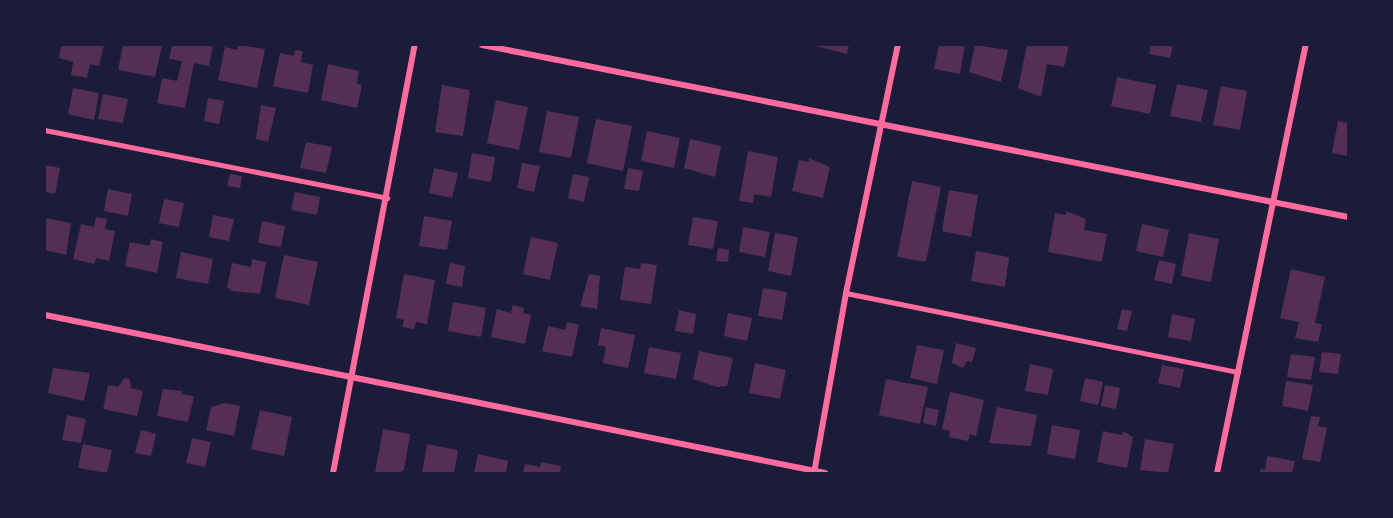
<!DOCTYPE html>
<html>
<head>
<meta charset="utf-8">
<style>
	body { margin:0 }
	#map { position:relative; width:1393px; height:518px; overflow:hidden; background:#1b1b3a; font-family:Mulish,sans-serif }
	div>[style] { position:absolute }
	.building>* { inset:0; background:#542f53 }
	.service>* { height:4.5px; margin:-2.25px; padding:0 2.25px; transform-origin:2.25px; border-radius:2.25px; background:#ff6b9d }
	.minor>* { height:6px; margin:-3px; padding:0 3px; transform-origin:3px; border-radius:3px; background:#ff6b9d }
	span { translate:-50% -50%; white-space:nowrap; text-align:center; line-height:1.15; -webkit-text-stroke:5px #1b1b3a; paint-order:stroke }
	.frame { position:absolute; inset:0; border:46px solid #1b1b3a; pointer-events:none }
</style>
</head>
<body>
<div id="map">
	<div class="building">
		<i style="clip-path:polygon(61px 45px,104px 45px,99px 66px,90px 64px,87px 78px,71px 75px,73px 62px,59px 58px)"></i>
		<i style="clip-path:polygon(123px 45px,162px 45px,155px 77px,118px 70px)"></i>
		<i style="clip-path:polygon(172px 45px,213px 45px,209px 66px,194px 63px,185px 108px,157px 103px,162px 78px,177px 81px,182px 61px,169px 59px)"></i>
		<i style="clip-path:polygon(238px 45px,265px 49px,257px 88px,218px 80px,225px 47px,237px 50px)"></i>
		<i style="clip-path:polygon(812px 45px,849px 45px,847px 54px)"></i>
		<i style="clip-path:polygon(939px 45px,965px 45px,960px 74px,934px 69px)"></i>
		<i style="clip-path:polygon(975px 45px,1008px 50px,1001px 82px,969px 72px)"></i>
		<i style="clip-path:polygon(1027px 45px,1069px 45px,1064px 67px,1047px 64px,1041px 97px,1018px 88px)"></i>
		<i style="clip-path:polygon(1151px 45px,1173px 45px,1170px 58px,1149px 54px)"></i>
		<i style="clip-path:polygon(295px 50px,303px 51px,301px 62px,313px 65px,308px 93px,273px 86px,280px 53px,294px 56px)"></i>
		<i style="clip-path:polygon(328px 64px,359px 71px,357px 84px,362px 85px,357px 108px,321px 100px)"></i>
		<i style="clip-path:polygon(1117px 77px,1156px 85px,1150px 114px,1111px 106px)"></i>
		<i style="clip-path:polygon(1177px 84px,1208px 90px,1201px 122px,1170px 116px)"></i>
		<i style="clip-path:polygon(442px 85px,470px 90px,463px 136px,435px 132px)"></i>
		<i style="clip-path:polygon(1221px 86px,1247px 91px,1240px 130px,1213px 125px)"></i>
		<i style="clip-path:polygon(73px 88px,99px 93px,94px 120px,68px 114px)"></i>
		<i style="clip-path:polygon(103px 94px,128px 99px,123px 123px,98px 119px)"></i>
		<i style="clip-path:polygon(208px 98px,224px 101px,219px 124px,204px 121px)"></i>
		<i style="clip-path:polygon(496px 100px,528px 107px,519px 150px,487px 143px)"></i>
		<i style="clip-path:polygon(261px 105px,276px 108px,268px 142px,256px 139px)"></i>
		<i style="clip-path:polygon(547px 111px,579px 117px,571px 158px,539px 152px)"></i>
		<i style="clip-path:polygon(596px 119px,632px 126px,623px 171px,587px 163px)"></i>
		<i style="clip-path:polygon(1338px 121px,1348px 123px,1348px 156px,1332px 153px)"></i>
		<i style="clip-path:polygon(647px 131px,680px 138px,674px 168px,641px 161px)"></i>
		<i style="clip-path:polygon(690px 139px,721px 146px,715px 177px,684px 168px)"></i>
		<i style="clip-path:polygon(306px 142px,332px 147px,326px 173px,300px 168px)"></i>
		<i style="clip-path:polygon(748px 151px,778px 157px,771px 197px,754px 194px,753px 203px,739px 201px)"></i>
		<i style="clip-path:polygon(472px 153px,495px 157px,491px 182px,468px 178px)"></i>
		<i style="clip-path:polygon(809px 158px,830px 167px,823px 198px,792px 191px,799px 160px,809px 162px)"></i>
		<i style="clip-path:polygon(522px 163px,540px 166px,534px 192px,517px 188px)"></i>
		<i style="clip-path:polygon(45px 165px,60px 168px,55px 194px,45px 192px)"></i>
		<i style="clip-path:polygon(434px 168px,458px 173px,452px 198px,429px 193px)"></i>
		<i style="clip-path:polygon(628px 168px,643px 171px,639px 191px,624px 189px)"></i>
		<i style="clip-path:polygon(230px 174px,242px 176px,240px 188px,227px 186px)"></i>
		<i style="clip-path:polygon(573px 174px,589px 177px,584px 202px,568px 198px)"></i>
		<i style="clip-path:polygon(912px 181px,941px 187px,926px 262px,897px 257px)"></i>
		<i style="clip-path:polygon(108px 189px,132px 194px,128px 216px,104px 211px)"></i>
		<i style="clip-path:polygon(949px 190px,978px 195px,971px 237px,942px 231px)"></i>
		<i style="clip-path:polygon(295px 192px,320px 197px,317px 215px,291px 210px)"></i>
		<i style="clip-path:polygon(164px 199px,184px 203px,179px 227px,159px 223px)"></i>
		<i style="clip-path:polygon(1066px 211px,1086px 219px,1084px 230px,1107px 234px,1102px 262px,1048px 252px,1055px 213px,1066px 215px)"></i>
		<i style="clip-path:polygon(213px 215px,234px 219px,229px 241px,209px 237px)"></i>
		<i style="clip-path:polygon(424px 216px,452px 221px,447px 250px,419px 246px)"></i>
		<i style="clip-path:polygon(96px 217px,107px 219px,105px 229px,115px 231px,109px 261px,97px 258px,94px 264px,73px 259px,81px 224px,94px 227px)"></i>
		<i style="clip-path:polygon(693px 217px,718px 221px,713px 249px,688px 245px)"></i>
		<i style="clip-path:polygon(45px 218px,71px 223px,66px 255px,45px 250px)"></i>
		<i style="clip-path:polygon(262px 221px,285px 226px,281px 247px,258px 243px)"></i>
		<i style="clip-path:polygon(1142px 224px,1169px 230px,1163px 257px,1136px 251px)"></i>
		<i style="clip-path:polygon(743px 227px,770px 232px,765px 257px,739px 252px)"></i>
		<i style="clip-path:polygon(775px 233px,798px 237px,791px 276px,768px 271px)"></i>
		<i style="clip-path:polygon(1189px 233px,1219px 239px,1211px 282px,1181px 276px)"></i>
		<i style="clip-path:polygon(531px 237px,558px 243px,550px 280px,523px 274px)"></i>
		<i style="clip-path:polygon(151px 239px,163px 242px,157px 273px,125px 266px,130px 242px,150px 246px)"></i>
		<i style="clip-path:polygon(718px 248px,729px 250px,728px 262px,716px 261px)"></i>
		<i style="clip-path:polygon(976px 251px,1009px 257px,1005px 287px,971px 281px)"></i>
		<i style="clip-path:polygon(181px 252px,213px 259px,208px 284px,176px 278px)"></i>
		<i style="clip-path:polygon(284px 255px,318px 262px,309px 305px,275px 298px)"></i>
		<i style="clip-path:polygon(252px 259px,266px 262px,260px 294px,232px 291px,227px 287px,232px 263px,251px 267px)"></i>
		<i style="clip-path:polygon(1159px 260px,1176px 264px,1172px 284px,1154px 280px)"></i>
		<i style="clip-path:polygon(450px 263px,465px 266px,462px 287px,446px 284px)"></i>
		<i style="clip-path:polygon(641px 263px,657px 265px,651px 304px,620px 300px,625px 267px,640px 269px)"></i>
		<i style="clip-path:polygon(1291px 269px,1325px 277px,1315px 323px,1322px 324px,1318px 342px,1295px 338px,1299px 322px,1280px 318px)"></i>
		<i style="clip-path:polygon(404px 274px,435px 280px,427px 324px,416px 322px,414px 329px,402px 327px,404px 320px,396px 318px)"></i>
		<i style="clip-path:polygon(589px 274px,600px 276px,597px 309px,580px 306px)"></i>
		<i style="clip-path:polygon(763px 288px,787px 292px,782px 320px,758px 316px)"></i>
		<i style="clip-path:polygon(453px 302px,486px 308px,481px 337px,448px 331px)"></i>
		<i style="clip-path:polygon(513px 305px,524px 308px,523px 313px,531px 315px,525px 344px,491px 337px,497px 309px,511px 313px)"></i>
		<i style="clip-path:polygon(1122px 309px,1132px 311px,1127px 331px,1117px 329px)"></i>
		<i style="clip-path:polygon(679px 310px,696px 314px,693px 334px,675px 331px)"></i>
		<i style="clip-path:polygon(728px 313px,752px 318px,747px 341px,724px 336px)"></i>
		<i style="clip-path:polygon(1172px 314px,1195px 319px,1191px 341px,1168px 337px)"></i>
		<i style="clip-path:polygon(567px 322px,579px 325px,572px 357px,542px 351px,548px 326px,565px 330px)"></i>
		<i style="clip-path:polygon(601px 328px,635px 335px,628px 368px,603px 363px,606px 347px,598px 345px)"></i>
		<i style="clip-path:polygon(956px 343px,976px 348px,972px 362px,967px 361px,963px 368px,952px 363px)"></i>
		<i style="clip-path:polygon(917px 345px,944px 350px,937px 384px,910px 378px)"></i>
		<i style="clip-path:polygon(649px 347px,681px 353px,676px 379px,644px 373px)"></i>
		<i style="clip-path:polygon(699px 351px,733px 358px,727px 386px,717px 387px,693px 379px)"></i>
		<i style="clip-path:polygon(1322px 352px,1341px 354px,1338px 374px,1319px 372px)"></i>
		<i style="clip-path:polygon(1291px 354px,1315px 357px,1311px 380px,1287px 377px)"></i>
		<i style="clip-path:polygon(755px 363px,786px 370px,780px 399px,749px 393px)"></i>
		<i style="clip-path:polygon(1030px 364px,1053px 369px,1048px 395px,1025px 391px)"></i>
		<i style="clip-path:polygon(1162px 365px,1184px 369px,1180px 388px,1158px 383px)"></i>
		<i style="clip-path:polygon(53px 368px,90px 373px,84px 401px,48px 393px)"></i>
		<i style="clip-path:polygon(124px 378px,130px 379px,131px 388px,143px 391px,137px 416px,103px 409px,108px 385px,118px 387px)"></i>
		<i style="clip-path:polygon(1085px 378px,1103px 382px,1098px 405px,1080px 401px)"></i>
		<i style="clip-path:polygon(886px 379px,928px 387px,920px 424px,879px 415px)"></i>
		<i style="clip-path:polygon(1286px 381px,1313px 385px,1308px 411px,1282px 406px)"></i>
		<i style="clip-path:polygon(1105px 385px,1120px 388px,1116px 409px,1101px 406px)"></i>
		<i style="clip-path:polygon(163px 389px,182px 391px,182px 394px,194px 396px,188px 422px,157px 416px)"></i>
		<i style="clip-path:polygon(950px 392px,984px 400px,976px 436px,970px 434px,968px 441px,949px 437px,950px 431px,942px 429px)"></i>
		<i style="clip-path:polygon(225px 403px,240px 406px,234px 436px,206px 430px,211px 407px)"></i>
		<i style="clip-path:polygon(926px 407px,939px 410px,936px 426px,923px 423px)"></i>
		<i style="clip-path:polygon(997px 407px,1037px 415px,1031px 446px,989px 443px)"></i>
		<i style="clip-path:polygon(260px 410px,292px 417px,284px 456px,251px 449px)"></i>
		<i style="clip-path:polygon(67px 415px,86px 419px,81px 443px,62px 440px)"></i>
		<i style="clip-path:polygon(1311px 416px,1320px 417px,1318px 426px,1327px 428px,1320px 462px,1302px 459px)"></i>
		<i style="clip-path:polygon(1052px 425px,1080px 430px,1075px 459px,1047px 454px)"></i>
		<i style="clip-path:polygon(383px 429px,410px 434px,404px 470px,399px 473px,375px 473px)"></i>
		<i style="clip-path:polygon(141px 430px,156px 434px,151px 456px,135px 453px)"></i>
		<i style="clip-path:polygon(1103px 431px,1122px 435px,1123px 431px,1133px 437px,1127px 468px,1097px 462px)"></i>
		<i style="clip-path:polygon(192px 438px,211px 442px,205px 467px,186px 463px)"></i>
		<i style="clip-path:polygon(1145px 439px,1174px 444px,1168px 473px,1140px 470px)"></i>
		<i style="clip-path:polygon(83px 444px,112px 450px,107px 473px,78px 468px)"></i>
		<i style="clip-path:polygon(427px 444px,458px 450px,454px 473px,422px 473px)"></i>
		<i style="clip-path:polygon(478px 454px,508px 461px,506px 473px,474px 473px)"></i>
		<i style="clip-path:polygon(1267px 456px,1295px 461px,1292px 473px,1260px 473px,1260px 469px,1265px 470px)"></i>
		<i style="clip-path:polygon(541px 462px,561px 466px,560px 473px,523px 473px,525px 464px,540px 467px)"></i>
	</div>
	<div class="service">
		<i style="left:45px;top:130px;width:349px;rotate:11.2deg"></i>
		<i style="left:846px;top:293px;width:400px;rotate:11.4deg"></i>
	</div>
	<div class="minor">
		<i style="left:482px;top:45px;width:883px;rotate:11.23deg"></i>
		<i style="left:45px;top:315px;width:796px;rotate:11.45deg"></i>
		<i style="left:333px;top:473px;width:436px;rotate:-79.2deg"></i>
		<i style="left:814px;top:473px;width:183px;rotate:-79.9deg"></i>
		<i style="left:846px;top:293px;width:253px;rotate:-78.2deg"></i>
		<i style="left:1217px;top:473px;width:437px;rotate:-78.3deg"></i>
	</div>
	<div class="frame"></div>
</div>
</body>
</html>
